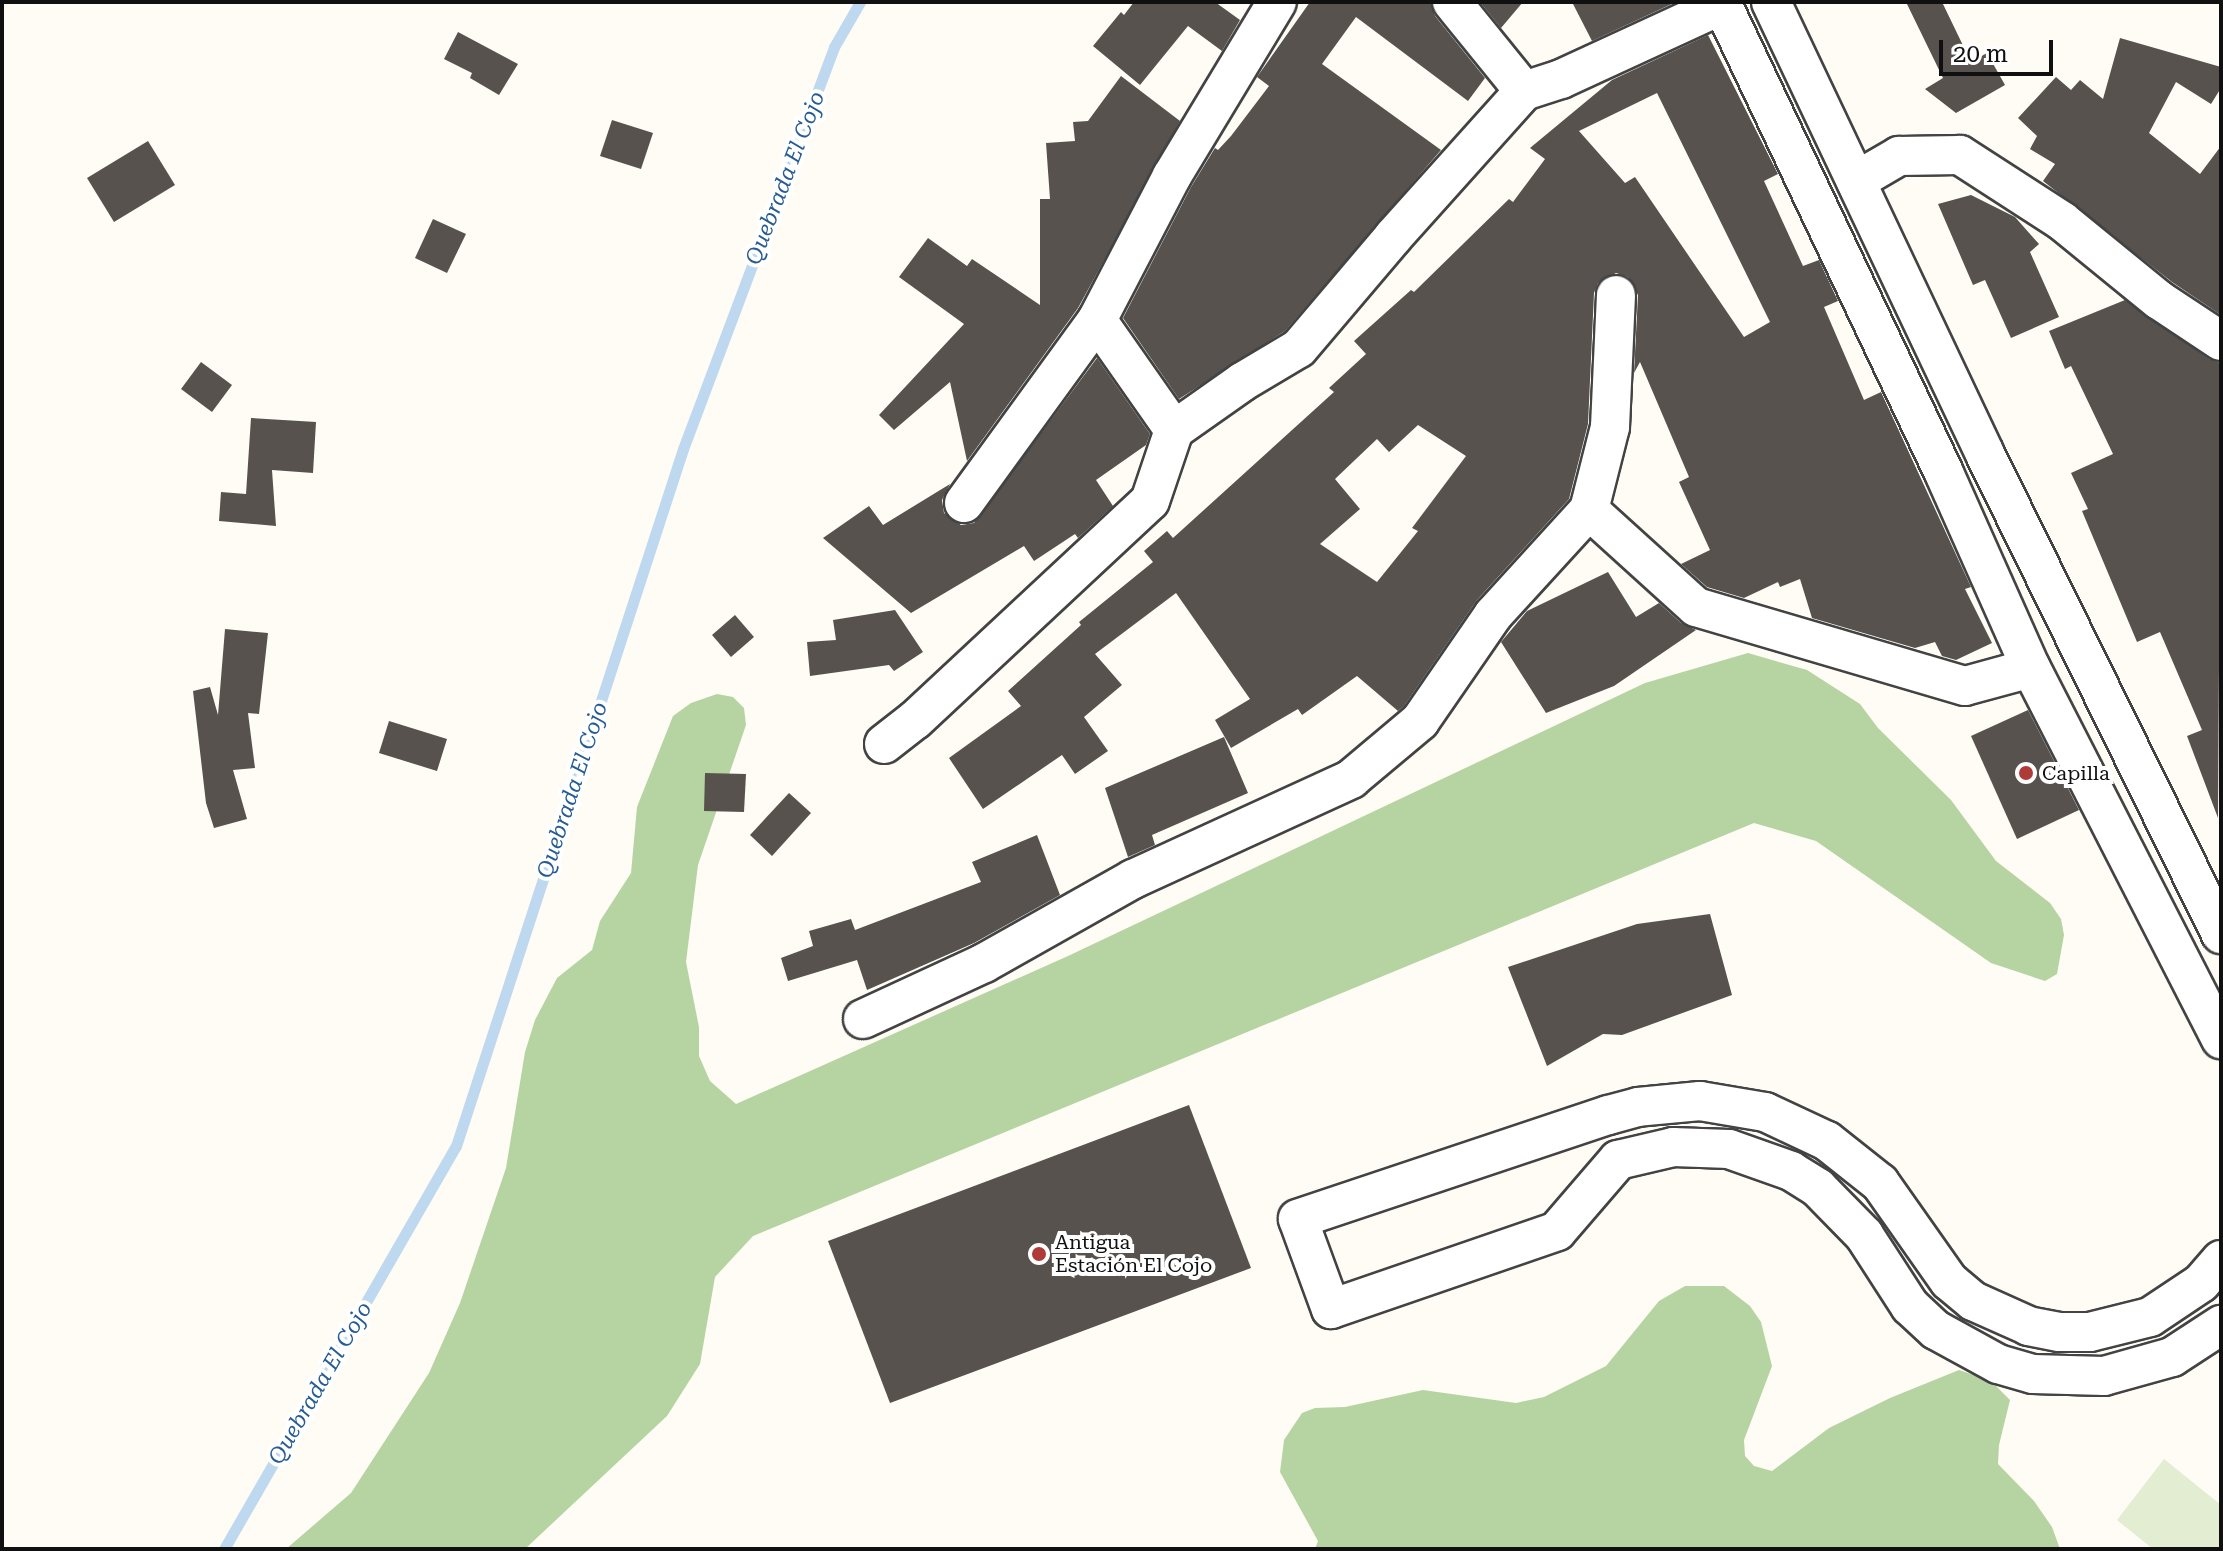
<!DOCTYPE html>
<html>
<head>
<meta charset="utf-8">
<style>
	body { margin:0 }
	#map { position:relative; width:2223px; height:1551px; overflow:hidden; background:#fefcf4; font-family:"Roboto Serif",serif }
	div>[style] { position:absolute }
	.forest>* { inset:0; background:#b5d4a2 }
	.pitch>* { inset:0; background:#e2edd1 }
	.stream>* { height:11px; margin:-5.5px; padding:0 5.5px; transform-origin:5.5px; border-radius:5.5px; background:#bed9ef }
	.building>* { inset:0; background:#57524d }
	.roads { filter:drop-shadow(2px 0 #434343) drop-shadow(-2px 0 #434343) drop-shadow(0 2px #434343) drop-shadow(0 -2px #434343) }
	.minor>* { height:38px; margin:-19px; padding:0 19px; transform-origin:19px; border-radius:19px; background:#fff }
	.dots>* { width:22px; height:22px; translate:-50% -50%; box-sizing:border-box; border:4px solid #fff; border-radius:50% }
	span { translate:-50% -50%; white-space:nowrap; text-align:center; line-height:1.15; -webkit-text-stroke:8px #fff; paint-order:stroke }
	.poi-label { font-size:20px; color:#101010 }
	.left { translate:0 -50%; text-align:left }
	.water-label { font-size:22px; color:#275c93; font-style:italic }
	.frame { position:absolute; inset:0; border:4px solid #101010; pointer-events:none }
	.scale { position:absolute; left:1939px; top:40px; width:114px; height:36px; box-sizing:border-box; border:4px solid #101010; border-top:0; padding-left:10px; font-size:24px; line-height:28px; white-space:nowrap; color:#101010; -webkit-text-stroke:6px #fff; paint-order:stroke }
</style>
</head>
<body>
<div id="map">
	<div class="forest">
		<i style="clip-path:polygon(1748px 653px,1807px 670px,1860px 704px,1878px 728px,1951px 800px,1996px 861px,2050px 903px,2061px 919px,2064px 935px,2057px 974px,2045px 981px,1991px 963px,1816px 841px,1754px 823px,753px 1236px,715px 1277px,700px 1364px,667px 1416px,525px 1549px,286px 1549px,351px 1493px,429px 1373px,460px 1303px,506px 1168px,525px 1052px,535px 1020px,557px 978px,592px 950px,600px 921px,631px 873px,637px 807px,673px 716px,691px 703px,717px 694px,733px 697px,744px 708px,746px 725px,698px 865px,686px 962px,699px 1027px,699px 1056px,710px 1081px,736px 1104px,1068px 956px,1645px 683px)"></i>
		<i style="clip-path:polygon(1685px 1286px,1724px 1286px,1750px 1306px,1761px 1322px,1772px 1366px,1744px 1440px,1745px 1456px,1754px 1466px,1772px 1471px,1829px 1428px,1890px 1398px,1959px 1370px,1991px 1381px,2010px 1400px,1999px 1445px,1998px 1464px,2034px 1501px,2052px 1527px,2060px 1549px,1315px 1549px,1318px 1541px,1280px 1472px,1284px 1440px,1302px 1413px,1315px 1408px,1345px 1407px,1423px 1390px,1516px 1403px,1544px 1397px,1606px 1366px,1659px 1301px)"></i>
	</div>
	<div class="pitch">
		<i style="clip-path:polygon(2164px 1459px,2221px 1505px,2221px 1549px,2153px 1549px,2117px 1520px)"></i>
	</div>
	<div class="stream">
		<i style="left:224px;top:1549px;width:465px;rotate:-60.1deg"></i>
		<i style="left:456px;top:1146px;width:733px;rotate:-71.96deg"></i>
		<i style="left:683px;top:449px;width:429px;rotate:-69.4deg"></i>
		<i style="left:834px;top:47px;width:52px;rotate:-60deg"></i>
	</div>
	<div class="building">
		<i style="clip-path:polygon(1134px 2px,1215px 2px,1240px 20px,1222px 51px,1188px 26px,1140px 85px,1093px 46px,1121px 12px,1124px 15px)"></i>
		<i style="clip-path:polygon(1310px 2px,1431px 2px,1435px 16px,1485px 78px,1468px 101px,1356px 17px,1322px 64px,1441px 150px,1285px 331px,1179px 399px,1123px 318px,1191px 187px,1215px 148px,1218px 150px,1231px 136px,1269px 86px,1257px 77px)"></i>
		<i style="clip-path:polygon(1480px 2px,1523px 2px,1501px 28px)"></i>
		<i style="clip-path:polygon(1572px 2px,1676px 2px,1592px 41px)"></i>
		<i style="clip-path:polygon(1906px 2px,1942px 2px,1971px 62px,1987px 53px,2005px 85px,1956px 113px,1925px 89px,1943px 78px)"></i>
		<i style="clip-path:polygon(458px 32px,518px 64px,499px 95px,470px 78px,472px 73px,444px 59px)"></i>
		<i style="clip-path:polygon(evenodd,1708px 35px,1778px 174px,1764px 181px,1803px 266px,1819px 260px,1838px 301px,1824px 307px,1864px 400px,1881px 392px,1971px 587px,1965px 589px,1992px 643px,1956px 660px,1942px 656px,1935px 642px,1915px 648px,1812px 618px,1800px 579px,1780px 587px,1778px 582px,1744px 598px,1707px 587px,1681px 564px,1710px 550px,1679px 482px,1689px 477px,1640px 362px,1634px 373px,1638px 295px,1628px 277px,1616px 273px,1598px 283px,1594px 293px,1588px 424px,1569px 499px,1477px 600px,1404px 706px,1398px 711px,1357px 676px,1302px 715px,1298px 709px,1231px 748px,1215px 720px,1250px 699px,1176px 593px,1095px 654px,1122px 685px,1084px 717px,1108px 751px,1075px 774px,1062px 755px,983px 809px,949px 758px,1021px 706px,1008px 691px,1081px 625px,1079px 622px,1153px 562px,1144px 551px,1167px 531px,1173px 538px,1334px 392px,1329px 388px,1366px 354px,1354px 341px,1411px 290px,1414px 292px,1509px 199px,1513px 202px,1545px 159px,1530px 148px,1612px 80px,1708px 35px,1657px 93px,1770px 322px,1744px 337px,1635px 177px,1625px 183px,1579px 131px,1657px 93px,1708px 35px,1418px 425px,1466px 456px,1412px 528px,1418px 531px,1377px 582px,1320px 544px,1360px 509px,1335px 479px,1377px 439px,1389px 452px,1418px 425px)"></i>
		<i style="clip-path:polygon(2120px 38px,2221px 67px,2221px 88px,2211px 104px,2176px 82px,2149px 133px,2200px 174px,2221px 146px,2221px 315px,2172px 282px,2043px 181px,2055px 164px,2030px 149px,2037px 136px,2018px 118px,2056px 77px,2071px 90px,2080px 80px,2103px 99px)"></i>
		<i style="clip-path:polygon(1121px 76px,1180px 121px,1078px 308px,967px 461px,950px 382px,894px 430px,879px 415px,964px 324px,899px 277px,928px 238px,967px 266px,972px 259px,1040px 305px,1040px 199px,1050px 199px,1046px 143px,1075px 141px,1073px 122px,1088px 121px)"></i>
		<i style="clip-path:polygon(612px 120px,653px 133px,641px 169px,600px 156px)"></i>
		<i style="clip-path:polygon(148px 141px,175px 185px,114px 222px,87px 178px)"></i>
		<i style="clip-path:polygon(1971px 195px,2015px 217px,2039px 244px,2030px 252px,2059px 317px,2011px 338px,1985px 280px,1973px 285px,1938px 204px)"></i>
		<i style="clip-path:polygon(433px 219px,466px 234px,447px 273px,415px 258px)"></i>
		<i style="clip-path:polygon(2125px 300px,2209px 359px,2221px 363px,2218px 818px,2187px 736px,2202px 730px,2160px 632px,2137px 642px,2082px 511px,2088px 509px,2071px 473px,2113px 454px,2071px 366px,2065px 369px,2049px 331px)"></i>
		<i style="clip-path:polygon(1097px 358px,1150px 434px,1146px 445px,1096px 480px,1113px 506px,1078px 538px,1075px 534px,1034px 561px,1024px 546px,911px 613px,823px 538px,869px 506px,883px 525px,950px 484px,942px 500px,944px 513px,961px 525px,974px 523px)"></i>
		<i style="clip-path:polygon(201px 362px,232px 385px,212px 412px,181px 389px)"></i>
		<i style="clip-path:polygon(251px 418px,316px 422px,313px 473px,272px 470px,276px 526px,219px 521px,221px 492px,246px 494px)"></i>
		<i style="clip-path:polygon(1608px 572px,1636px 617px,1659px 603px,1681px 623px,1696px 630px,1614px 686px,1546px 713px,1501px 642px,1527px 611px)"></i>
		<i style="clip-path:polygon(895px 610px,923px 652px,894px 671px,889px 665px,810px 676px,807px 642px,836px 640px,833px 620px)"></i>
		<i style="clip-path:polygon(735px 615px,754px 637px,731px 657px,712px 635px)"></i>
		<i style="clip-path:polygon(225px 629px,268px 633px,259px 714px,248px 713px,255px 768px,233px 770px,247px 819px,214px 828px,206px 803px,193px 691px,210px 687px,218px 715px)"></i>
		<i style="clip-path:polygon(2028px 710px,2079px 810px,2017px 839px,1971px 736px)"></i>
		<i style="clip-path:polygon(389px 721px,447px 739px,437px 771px,379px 753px)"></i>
		<i style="clip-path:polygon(1224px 737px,1248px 793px,1152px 835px,1155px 845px,1128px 857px,1105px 788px)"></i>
		<i style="clip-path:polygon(705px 773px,746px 774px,744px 812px,704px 811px)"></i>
		<i style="clip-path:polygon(789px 793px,811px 813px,772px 856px,750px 835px)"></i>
		<i style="clip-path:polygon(1037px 835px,1060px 895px,974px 943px,867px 990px,857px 960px,788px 981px,781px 958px,813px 946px,809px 931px,851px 919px,855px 930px,981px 882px,972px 862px)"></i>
		<i style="clip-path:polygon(1710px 914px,1732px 995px,1622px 1035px,1603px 1034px,1547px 1066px,1508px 967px,1637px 924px)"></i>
		<i style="clip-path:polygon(1189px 1105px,1251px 1268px,890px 1403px,828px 1241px)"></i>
	</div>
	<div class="roads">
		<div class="minor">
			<i style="left:1452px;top:2px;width:114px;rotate:51deg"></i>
			<i style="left:1721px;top:2px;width:521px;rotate:64.66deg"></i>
			<i style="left:1944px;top:473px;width:214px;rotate:66deg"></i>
			<i style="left:2031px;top:668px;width:417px;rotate:62.9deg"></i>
			<i style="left:1771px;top:2px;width:500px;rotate:64.66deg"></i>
			<i style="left:1985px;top:454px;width:535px;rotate:63.82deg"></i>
			<i style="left:1856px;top:181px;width:50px;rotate:-30.2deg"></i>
			<i style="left:1899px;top:156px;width:61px;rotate:-0.9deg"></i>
			<i style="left:1960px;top:155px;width:121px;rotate:32.9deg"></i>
			<i style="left:2062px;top:221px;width:125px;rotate:39.2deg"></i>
			<i style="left:2159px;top:300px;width:74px;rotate:33.5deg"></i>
			<i style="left:1097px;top:320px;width:134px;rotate:55deg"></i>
			<i style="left:964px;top:503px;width:226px;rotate:-54deg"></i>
			<i style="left:1097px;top:320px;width:162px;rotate:-62.5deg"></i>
			<i style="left:1172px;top:176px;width:203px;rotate:-58.9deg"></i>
			<i style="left:1589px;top:510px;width:144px;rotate:42.2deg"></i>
			<i style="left:1696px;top:607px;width:280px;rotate:16.4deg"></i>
			<i style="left:1965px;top:686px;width:68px;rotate:-15.3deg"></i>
			<i style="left:884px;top:744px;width:39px;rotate:-38deg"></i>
			<i style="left:915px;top:720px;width:321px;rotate:-43deg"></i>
			<i style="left:1150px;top:501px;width:75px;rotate:-71.3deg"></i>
			<i style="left:1174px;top:430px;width:83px;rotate:-35.2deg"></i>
			<i style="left:1242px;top:382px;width:66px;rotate:-30.8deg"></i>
			<i style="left:1299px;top:348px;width:145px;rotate:-49.7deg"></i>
			<i style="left:1393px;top:237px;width:196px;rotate:-48.1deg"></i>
			<i style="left:1524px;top:91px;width:39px;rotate:-18deg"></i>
			<i style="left:1561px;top:79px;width:177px;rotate:-24.7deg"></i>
			<i style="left:863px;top:1019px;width:133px;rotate:-24.8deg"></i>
			<i style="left:984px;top:963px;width:171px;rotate:-29.4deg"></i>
			<i style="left:1133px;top:879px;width:240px;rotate:-24.6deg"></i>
			<i style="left:1351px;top:779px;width:90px;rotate:-40deg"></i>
			<i style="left:1420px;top:721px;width:129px;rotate:-55.4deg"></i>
			<i style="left:1493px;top:615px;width:142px;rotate:-47.6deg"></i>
			<i style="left:1589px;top:510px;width:86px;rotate:-75.8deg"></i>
			<i style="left:1610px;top:427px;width:132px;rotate:-87.4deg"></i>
			<i style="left:2221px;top:1260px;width:30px;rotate:131deg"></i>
			<i style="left:2201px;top:1283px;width:61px;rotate:146.3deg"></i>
			<i style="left:2150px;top:1317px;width:62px;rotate:166deg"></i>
			<i style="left:2090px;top:1332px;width:31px;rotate:180deg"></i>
			<i style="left:2059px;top:1332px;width:31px;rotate:-169deg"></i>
			<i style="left:2029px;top:1326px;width:61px;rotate:-155.9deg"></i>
			<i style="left:1973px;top:1301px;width:31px;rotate:-140deg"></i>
			<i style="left:1949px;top:1281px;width:120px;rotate:-125.1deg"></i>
			<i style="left:1880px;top:1183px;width:68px;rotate:-141.6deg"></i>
			<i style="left:1827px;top:1141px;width:68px;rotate:-154.9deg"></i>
			<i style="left:1765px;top:1112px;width:66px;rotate:-170.4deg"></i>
			<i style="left:1700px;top:1101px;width:62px;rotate:174.5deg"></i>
			<i style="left:1638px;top:1107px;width:31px;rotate:165deg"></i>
			<i style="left:1608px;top:1115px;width:327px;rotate:161.5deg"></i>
			<i style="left:1298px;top:1219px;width:96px;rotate:69.9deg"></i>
			<i style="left:1331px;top:1309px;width:239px;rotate:-19deg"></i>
			<i style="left:1557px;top:1231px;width:94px;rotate:-49.3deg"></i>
			<i style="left:1618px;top:1160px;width:57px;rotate:-13.3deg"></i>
			<i style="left:1673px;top:1147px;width:56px;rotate:2deg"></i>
			<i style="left:1729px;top:1149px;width:66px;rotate:19.5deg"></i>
			<i style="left:1791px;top:1171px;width:32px;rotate:32deg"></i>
			<i style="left:1818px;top:1188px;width:66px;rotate:45.6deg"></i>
			<i style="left:1864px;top:1235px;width:85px;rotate:57.1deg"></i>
			<i style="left:1910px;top:1306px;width:35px;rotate:43deg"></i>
			<i style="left:1936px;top:1330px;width:71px;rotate:28.7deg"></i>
			<i style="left:1998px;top:1364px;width:36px;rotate:16deg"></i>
			<i style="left:2033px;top:1374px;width:71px;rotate:1.6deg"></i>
			<i style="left:2104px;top:1376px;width:71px;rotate:-15.6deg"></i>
			<i style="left:2172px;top:1357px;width:59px;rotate:-33.1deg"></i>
		</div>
	</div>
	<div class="dots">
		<i style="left:2026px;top:773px;background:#af3b38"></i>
		<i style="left:1039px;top:1254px;background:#af3b38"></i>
	</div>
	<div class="poi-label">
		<span class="left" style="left:2042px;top:773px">Capilla</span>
		<span class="left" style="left:1055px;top:1254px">Antigua<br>Estación El Cojo</span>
	</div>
	<div class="water-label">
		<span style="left:785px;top:178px;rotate:-69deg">Quebrada El Cojo</span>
		<span style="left:572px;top:790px;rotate:-72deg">Quebrada El Cojo</span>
		<span style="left:320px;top:1383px;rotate:-60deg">Quebrada El Cojo</span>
	</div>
	<div class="frame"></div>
	<div class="scale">20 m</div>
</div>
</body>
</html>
